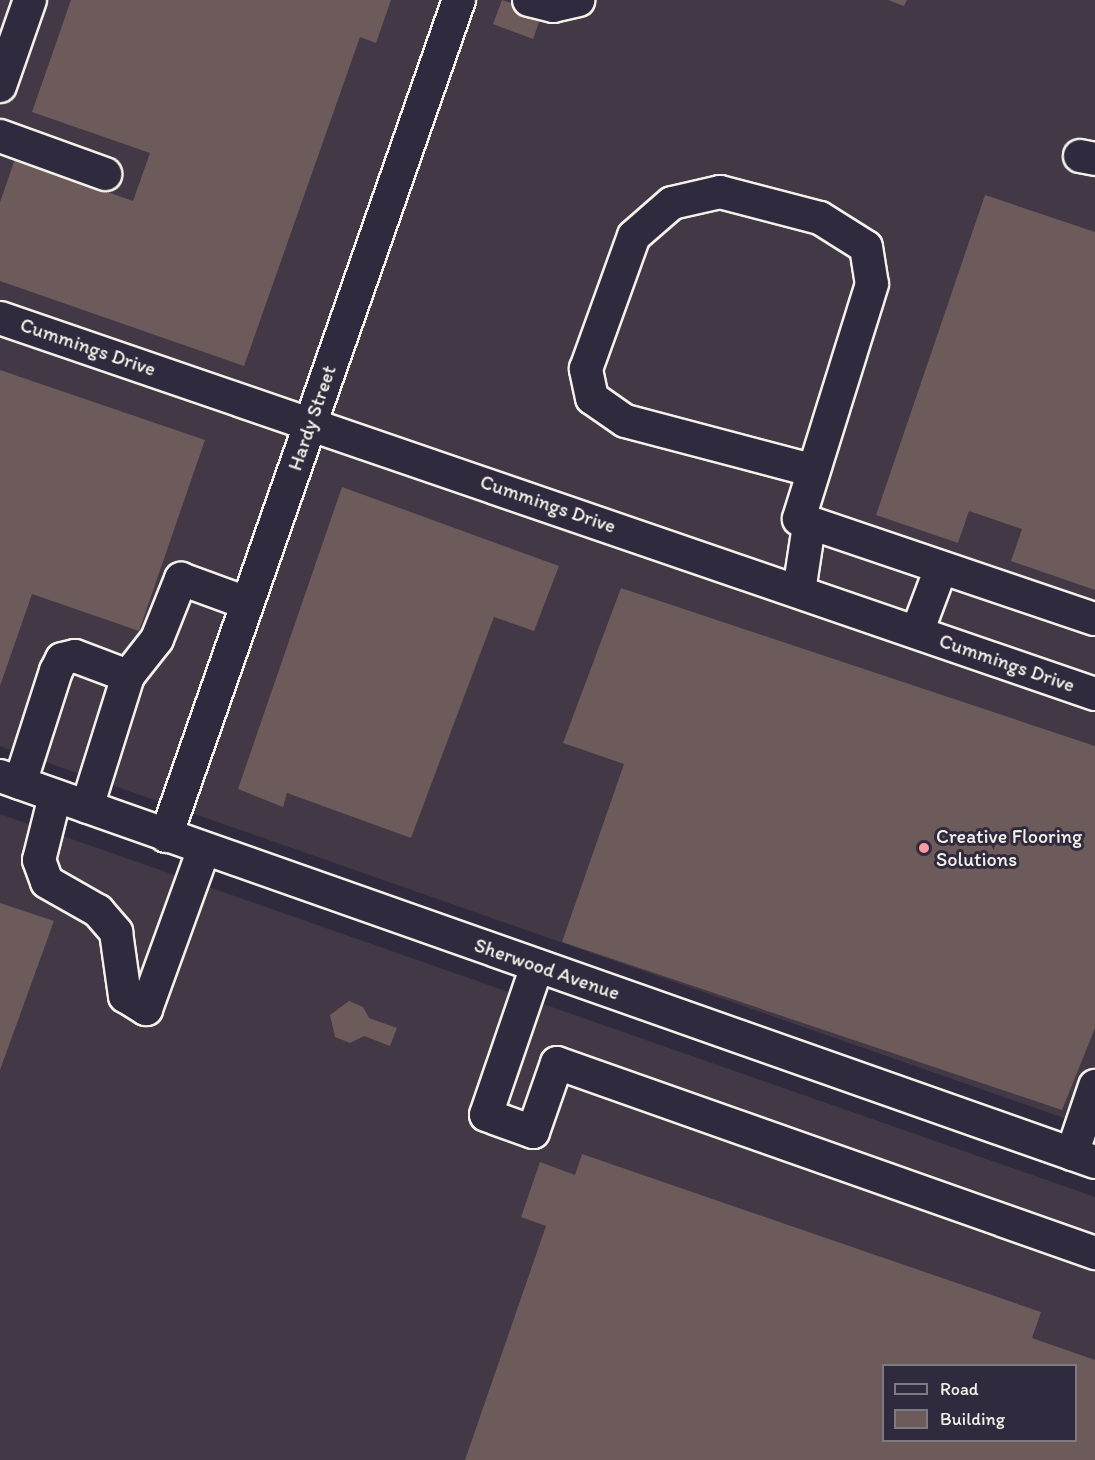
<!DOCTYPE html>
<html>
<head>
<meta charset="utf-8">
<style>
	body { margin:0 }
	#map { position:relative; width:1095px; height:1460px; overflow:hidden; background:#2f2a3d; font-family:Itim,sans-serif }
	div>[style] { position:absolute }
	.built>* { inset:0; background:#423846 }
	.building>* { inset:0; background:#6d5a5a }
	.roads { filter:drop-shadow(2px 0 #f4f1e8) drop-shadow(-2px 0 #f4f1e8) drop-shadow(0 2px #f4f1e8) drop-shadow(0 -2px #f4f1e8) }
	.minor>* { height:32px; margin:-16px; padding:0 16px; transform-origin:16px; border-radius:16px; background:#2f2a3d }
	.dots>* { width:16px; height:16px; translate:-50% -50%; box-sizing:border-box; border:3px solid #2f2a3d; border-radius:50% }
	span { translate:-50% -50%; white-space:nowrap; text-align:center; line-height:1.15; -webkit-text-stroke:6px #2f2a3d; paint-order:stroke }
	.street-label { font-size:20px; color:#f4f1e8 }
	.poi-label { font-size:20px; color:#f4f1e8 }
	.left { translate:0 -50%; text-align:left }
	.legend { position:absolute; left:882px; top:1364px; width:195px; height:78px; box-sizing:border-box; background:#2f2a3d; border:2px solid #7e7a81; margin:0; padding:8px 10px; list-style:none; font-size:18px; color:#f4f1e8 }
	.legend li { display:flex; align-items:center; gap:12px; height:30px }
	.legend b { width:30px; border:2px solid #7e7a81 }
</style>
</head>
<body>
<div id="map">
	<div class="built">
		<i style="clip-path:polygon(0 0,1095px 0,1095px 1129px,0 746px)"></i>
		<i style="clip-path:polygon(evenodd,0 814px,1095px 1197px,1095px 1460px,0 1460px,0 814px,884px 1366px,1076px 1366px,1076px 1440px,884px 1440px,884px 1366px)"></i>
	</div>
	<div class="building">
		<i style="clip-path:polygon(71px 0,391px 0,376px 43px,360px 37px,244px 366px,0 281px,0 202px,15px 159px,133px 201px,150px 153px,32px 112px)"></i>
		<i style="clip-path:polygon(502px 0,542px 14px,533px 39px,493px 24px)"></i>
		<i style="clip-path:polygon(888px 0,907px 0,904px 6px)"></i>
		<i style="clip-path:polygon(985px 195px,1095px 232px,1095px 590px,1011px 561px,1022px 529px,969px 511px,958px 543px,876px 515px)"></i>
		<i style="clip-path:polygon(0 370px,205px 440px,139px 631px,32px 594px,0 686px)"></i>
		<i style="clip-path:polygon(342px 487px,559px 566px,534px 631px,494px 617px,411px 838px,287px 793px,283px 807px,238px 789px)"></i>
		<i style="clip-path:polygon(621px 588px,1095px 746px,1095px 1028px,1062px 1110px,562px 942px,624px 764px,563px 743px)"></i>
		<i style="clip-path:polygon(0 903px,54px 921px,0 1070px)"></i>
		<i style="clip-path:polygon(349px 1001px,363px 1007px,369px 1018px,397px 1028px,390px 1046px,364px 1036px,350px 1043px,335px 1037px,330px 1015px)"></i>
		<i style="clip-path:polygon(evenodd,582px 1154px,1041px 1312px,1032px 1338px,1095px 1360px,1095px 1460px,465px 1460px,546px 1226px,521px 1217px,540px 1162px,575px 1175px,582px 1154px,884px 1366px,1076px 1366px,1076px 1440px,884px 1440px,884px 1366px)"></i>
	</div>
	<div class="roads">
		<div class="minor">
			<i style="left:529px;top:0;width:25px;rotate:14deg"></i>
			<i style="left:553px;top:6px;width:26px;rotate:-13deg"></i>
			<i style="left:0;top:86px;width:91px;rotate:-70.8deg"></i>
			<i style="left:0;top:136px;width:112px;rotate:19.9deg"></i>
			<i style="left:1080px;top:156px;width:15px;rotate:11deg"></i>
			<i style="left:0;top:318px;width:1158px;rotate:18.95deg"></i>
			<i style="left:811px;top:470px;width:192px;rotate:-165.2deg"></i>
			<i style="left:625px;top:421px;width:40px;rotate:-145.1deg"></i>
			<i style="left:592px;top:398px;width:30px;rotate:-102deg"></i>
			<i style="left:586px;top:369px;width:141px;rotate:-70.2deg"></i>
			<i style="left:634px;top:236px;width:50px;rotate:-41deg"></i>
			<i style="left:672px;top:203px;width:49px;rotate:-12.9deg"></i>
			<i style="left:720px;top:192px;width:103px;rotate:14.6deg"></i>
			<i style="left:820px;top:218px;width:54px;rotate:32.2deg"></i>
			<i style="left:866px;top:247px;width:37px;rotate:81deg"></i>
			<i style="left:872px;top:284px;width:246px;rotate:107.3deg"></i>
			<i style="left:799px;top:519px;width:312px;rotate:18.7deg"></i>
			<i style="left:799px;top:591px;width:66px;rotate:-81.3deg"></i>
			<i style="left:917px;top:632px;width:68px;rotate:-69.4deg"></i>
			<i style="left:128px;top:676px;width:47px;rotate:-51.9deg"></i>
			<i style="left:157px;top:639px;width:65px;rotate:-68.2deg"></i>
			<i style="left:181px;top:579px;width:70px;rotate:20deg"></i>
			<i style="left:0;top:776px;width:1161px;rotate:19.42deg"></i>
			<i style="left:20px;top:783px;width:118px;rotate:-72.2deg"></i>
			<i style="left:56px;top:671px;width:13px;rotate:-63deg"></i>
			<i style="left:62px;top:659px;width:13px;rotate:-13deg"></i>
			<i style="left:75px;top:656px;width:57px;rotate:20.7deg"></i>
			<i style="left:128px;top:676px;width:137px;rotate:107.4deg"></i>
			<i style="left:55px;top:796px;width:66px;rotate:104deg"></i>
			<i style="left:39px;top:860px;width:23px;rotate:70deg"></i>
			<i style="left:47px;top:882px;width:59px;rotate:29.6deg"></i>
			<i style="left:98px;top:911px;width:28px;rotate:49deg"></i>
			<i style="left:116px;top:932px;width:65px;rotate:82deg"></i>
			<i style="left:125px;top:996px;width:25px;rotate:32deg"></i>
			<i style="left:146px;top:1009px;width:170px;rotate:-70.1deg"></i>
			<i style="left:166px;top:836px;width:886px;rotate:-70.69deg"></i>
			<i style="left:537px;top:966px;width:157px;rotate:108.9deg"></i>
			<i style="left:486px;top:1115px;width:50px;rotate:19.9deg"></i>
			<i style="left:533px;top:1132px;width:73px;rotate:-70.8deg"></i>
			<i style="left:557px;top:1063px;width:571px;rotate:19.45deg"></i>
			<i style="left:1072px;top:1154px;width:72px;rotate:-71.3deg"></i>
		</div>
	</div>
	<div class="dots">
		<i style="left:924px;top:848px;background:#ff9aa2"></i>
	</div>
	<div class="street-label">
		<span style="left:88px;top:347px;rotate:19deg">Cummings Drive</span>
		<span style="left:312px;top:418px;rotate:-71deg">Hardy Street</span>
		<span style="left:548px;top:504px;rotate:19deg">Cummings Drive</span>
		<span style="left:1007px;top:663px;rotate:19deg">Cummings Drive</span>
		<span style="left:547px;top:969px;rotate:19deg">Sherwood Avenue</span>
	</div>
	<div class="poi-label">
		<span class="left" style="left:936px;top:848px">Creative Flooring<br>Solutions</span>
	</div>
	<ul class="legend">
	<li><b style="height:8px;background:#2f2a3d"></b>Road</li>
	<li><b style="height:16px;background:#6d5a5a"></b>Building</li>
	</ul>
</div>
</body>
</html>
